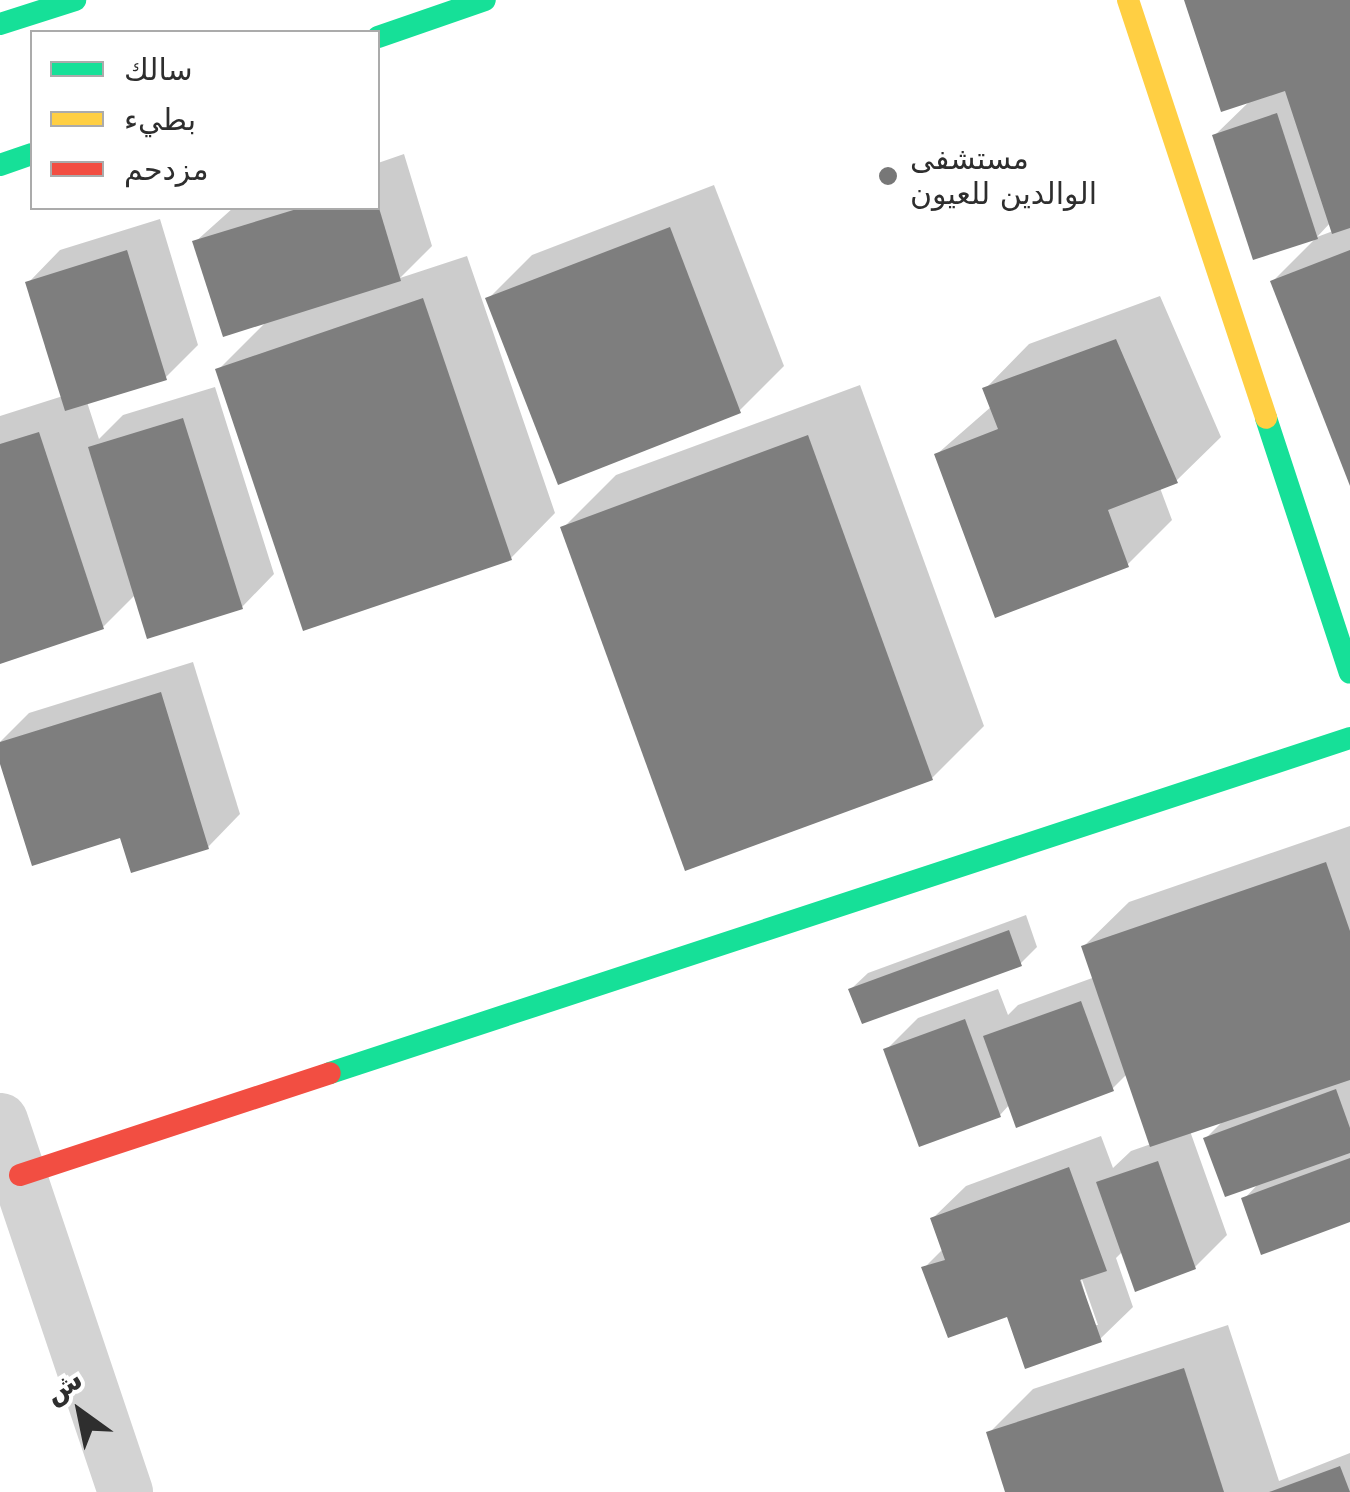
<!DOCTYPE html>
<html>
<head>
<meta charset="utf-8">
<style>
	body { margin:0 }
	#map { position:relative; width:1350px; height:1492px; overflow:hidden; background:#fff; font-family:"DejaVu Sans",Vazirmatn,sans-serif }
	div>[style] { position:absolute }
	.shadow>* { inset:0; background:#0003 }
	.building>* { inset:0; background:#7e7e7e }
	.street>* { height:55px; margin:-27.5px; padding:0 27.5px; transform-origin:27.5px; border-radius:27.5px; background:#d3d3d3 }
	.fast>* { height:22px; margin:-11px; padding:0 11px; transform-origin:11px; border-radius:11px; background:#16e098 }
	.slow>* { height:22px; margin:-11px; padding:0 11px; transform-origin:11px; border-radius:11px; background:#ffcf43 }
	.jam>* { height:22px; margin:-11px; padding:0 11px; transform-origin:11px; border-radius:11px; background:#f24e42 }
	.dots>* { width:28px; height:28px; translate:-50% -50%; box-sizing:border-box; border:5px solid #fff; border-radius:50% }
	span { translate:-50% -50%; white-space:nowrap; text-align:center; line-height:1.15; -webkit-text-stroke:10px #fff; paint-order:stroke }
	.poi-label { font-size:30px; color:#2e2e2e }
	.left { translate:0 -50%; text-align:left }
	.legend { position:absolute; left:30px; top:30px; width:350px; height:180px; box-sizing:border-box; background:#fff; border:2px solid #ababab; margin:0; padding:12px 18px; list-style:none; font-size:30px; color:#2e2e2e }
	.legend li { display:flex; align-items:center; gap:20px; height:50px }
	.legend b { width:50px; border:2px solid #ababab }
	.north { position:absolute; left:30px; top:1362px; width:100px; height:100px; -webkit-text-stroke:8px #fff; paint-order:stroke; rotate:327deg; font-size:28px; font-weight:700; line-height:40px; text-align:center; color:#2e2e2e }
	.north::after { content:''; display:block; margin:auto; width:35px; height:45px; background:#2e2e2e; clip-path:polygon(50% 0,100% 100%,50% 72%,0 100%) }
</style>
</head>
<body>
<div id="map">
	<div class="shadow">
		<i style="clip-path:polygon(1187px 0,1350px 0,1350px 480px,1272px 282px,1317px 237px,1333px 231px,1331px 222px,1317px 237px,1215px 135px,1252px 99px)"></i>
		<i style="clip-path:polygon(404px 154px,432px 246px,400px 278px,467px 256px,555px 513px,511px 558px,218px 370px,267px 321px,195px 242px,233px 208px,378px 208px,378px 163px)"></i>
		<i style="clip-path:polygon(714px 185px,784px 366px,740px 410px,488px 299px,532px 255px)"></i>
		<i style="clip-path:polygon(160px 219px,198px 345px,166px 377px,87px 402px,99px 439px,123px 415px,215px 387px,274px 574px,242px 607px,136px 594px,103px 627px,0 662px,0 416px,63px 396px,28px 283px,60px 250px)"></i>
		<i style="clip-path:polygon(1160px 296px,1221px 437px,1176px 481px,1160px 488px,1172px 520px,1127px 565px,937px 454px,992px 406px,985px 389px,1029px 344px)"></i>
		<i style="clip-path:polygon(860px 385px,984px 726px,932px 778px,563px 528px,616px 475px)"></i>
		<i style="clip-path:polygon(193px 662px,240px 814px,208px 847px,0 755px,0 742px,29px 713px)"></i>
		<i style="clip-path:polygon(evenodd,1350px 826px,1350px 1220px,1244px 1199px,1260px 1182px,1206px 1138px,1225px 1119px,1190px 1131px,1227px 1235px,1195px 1267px,1123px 1251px,1116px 1258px,1133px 1307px,1100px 1339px,1008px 1314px,924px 1268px,944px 1248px,933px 1218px,966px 1186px,1101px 1136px,1113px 1168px,1131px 1151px,1151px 1144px,1128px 1073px,1112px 1089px,1010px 1104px,1000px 1115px,886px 1050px,918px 1018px,998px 989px,1008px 1015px,1018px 1005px,1095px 977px,1084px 946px,1129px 902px,1350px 826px,1078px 1268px,1098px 1325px,1093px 1325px,1078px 1268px)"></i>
		<i style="clip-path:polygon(1026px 915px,1037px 947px,1020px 964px,851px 989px,868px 973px)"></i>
		<i style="clip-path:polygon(1228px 1325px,1279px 1481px,1350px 1453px,1350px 1492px,1007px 1492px,989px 1433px,1033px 1389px)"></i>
	</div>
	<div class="building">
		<i style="clip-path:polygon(1184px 0,1350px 0,1350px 228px,1332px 234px,1285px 91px,1221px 112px)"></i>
		<i style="clip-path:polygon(1277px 113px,1318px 239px,1253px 260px,1212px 135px)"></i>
		<i style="clip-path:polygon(300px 208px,379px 208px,401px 281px,223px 337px,192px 241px)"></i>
		<i style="clip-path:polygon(670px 227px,741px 413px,558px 485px,485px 298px)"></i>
		<i style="clip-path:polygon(127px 250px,167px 380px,65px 411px,25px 282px)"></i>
		<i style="clip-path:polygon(1350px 250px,1350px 486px,1270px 281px)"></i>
		<i style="clip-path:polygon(423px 298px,512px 560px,303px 631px,215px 369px)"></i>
		<i style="clip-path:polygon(1116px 339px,1178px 483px,1108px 510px,1129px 567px,995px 618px,934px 454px,998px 429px,982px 388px)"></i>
		<i style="clip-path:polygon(183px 418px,243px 609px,147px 639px,88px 447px)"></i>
		<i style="clip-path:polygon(39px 432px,104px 629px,0 664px,0 444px)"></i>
		<i style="clip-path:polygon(808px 435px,933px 780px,685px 871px,560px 527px)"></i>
		<i style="clip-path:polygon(161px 692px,209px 849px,131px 873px,120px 838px,32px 866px,0 764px,0 742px)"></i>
		<i style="clip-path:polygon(1326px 862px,1350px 931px,1350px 1080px,1150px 1147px,1081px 946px)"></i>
		<i style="clip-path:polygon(1009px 930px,1022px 966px,862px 1024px,848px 989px)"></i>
		<i style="clip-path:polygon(1081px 1001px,1114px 1091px,1016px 1128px,983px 1036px)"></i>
		<i style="clip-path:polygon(965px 1019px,1001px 1117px,919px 1147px,883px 1049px)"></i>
		<i style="clip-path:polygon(1336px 1089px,1350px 1128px,1350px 1153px,1225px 1197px,1203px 1138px)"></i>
		<i style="clip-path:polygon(1350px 1158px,1350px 1222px,1261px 1255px,1241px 1198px)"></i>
		<i style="clip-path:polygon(1158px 1161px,1196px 1269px,1135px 1292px,1096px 1182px)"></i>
		<i style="clip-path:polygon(1069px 1167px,1107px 1271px,1080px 1280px,1102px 1342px,1025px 1369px,1007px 1317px,948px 1338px,921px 1267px,945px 1260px,930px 1218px)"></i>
		<i style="clip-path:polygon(1184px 1368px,1224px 1492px,1005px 1492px,986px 1432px)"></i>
		<i style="clip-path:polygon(1340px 1466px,1350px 1492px,1269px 1492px)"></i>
	</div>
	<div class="street">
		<i style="left:0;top:1120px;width:392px;rotate:71.4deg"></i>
	</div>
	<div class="fast">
		<i style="left:0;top:24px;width:79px;rotate:-17.7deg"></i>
		<i style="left:378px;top:37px;width:113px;rotate:-19.1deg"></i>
		<i style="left:0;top:165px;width:34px;rotate:-19deg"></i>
		<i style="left:1266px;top:418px;width:268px;rotate:71.8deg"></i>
		<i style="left:330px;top:1073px;width:1074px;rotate:-18.18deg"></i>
	</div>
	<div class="slow">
		<i style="left:1128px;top:0;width:440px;rotate:71.7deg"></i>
	</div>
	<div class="jam">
		<i style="left:20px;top:1175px;width:326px;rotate:-18.2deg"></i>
	</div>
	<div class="dots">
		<i style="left:888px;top:176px;background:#777"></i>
	</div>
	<div class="poi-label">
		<span class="left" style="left:910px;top:176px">مستشفى<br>الوالدين للعيون</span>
	</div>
	<ul class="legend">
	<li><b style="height:12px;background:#16e098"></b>سالك</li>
	<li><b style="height:12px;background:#ffcf43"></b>بطيء</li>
	<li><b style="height:12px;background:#f24e42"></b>مزدحم</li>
	</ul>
	<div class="north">ش</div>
</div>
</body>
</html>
